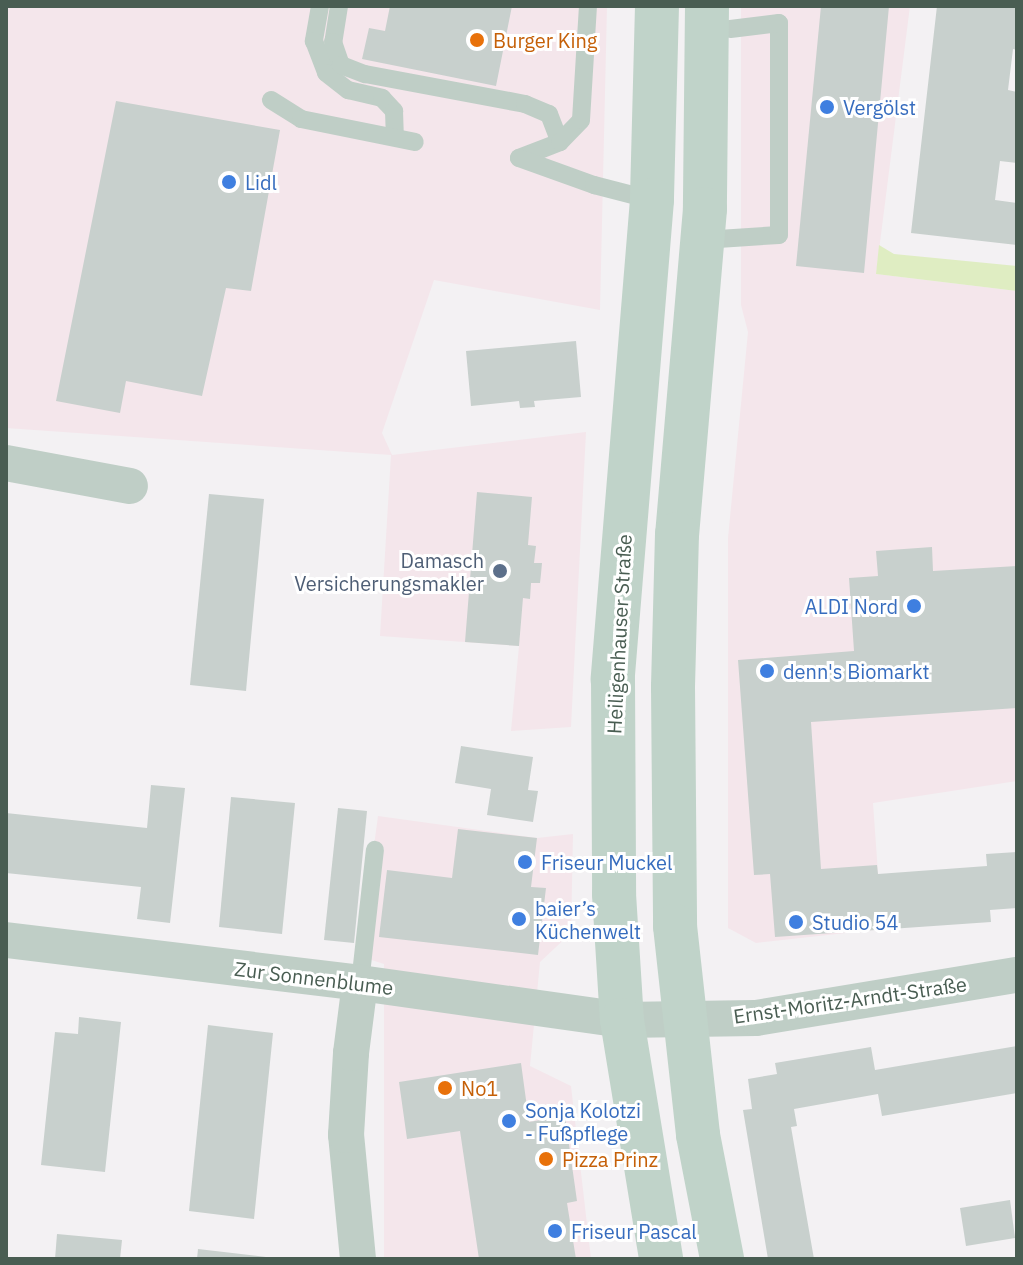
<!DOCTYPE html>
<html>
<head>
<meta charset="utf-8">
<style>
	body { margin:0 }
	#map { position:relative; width:1023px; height:1265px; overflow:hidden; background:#f3f1f3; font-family:"IBM Plex Sans",sans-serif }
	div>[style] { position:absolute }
	.commercial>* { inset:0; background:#f4e6eb }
	.green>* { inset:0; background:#dfedc2 }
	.building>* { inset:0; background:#c8d0cd }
	.service>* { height:18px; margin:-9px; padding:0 9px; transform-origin:9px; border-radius:9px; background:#bfcec6 }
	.minor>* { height:36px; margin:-18px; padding:0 18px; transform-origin:18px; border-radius:18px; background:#bfcec6 }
	.secondary>* { height:44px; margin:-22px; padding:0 22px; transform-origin:22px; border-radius:22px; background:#c0d3c9 }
	.dots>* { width:22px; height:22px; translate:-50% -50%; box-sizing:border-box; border:4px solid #fff; border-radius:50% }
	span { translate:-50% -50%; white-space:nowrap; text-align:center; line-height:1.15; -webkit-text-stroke:6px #fff; paint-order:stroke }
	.food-label { font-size:20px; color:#c56008 }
	.left { translate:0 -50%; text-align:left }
	.shop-label { font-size:20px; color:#366cbe }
	.right { translate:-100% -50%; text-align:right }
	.service-label { font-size:20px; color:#4e5e75 }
	.street-label { font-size:20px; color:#495d52 }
	.frame { position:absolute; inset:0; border:8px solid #495d52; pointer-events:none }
</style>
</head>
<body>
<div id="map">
	<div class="commercial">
		<i style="clip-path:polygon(8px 6px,607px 6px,600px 310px,434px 280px,382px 433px,392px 455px,586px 432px,571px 727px,511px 731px,519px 646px,380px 636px,391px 455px,6px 428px)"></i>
		<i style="clip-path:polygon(741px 6px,910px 6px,876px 274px,1017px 291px,1017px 781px,873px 803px,882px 929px,756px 943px,728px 928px,728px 538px,748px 332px,741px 305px)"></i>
		<i style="clip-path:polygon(378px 816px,537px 838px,573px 834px,571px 933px,540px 962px,530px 1066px,571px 1086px,591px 1259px,384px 1259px,384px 964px,359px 956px)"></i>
	</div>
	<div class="green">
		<i style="clip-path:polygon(879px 245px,894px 254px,1017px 266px,1017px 291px,876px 274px)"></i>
	</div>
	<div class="building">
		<i style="clip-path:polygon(390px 6px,512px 6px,496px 86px,362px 59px,369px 28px,385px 31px)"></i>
		<i style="clip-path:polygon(821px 6px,889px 6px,864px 273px,796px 266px)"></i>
		<i style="clip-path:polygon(937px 6px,1017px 6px,1017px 50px,1013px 49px,1008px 90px,1017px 92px,1017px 163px,1000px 161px,995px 200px,1017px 203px,1017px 245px,911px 233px)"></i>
		<i style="clip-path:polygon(116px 101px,280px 130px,251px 291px,226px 288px,202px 396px,126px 381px,120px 413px,56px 401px)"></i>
		<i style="clip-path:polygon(576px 341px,581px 397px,534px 401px,535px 407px,520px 408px,519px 401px,471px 406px,466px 351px)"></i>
		<i style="clip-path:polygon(477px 492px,532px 497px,528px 545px,536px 546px,534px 563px,542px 563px,541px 574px,540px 583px,531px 583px,530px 599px,523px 598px,519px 646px,465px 642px)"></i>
		<i style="clip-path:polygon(209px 494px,264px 499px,246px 691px,190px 685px)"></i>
		<i style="clip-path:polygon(932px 547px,933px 571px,1017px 566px,1017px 708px,811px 722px,821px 869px,877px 865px,878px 874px,987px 866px,986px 854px,1017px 852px,1017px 908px,990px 910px,991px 922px,775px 937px,770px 874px,754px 875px,738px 660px,854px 651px,849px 578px,878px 576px,876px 551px)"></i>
		<i style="clip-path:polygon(461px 746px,533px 757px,528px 790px,538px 791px,533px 822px,487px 815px,491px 789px,455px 783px)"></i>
		<i style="clip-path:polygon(151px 785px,185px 788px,170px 923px,137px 919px,141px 887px,6px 873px,6px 813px,147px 828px)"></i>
		<i style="clip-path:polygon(231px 797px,295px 803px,282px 934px,219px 927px)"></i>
		<i style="clip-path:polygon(338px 808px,367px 811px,354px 943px,324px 940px)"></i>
		<i style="clip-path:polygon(458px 829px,537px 838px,531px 887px,546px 888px,538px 955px,379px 937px,387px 870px,452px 878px)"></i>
		<i style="clip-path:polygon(79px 1017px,121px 1022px,105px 1172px,41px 1165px,55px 1032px,78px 1034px)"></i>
		<i style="clip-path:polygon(208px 1025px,273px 1033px,254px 1219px,189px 1211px)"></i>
		<i style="clip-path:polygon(1017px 1046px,1017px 1093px,882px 1116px,878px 1094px,794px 1109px,797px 1126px,791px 1127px,814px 1259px,768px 1259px,743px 1110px,752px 1109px,748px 1079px,777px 1074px,775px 1063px,871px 1047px,875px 1070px)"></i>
		<i style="clip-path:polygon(521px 1063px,529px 1122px,565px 1116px,577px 1201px,567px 1203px,576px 1259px,479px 1259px,460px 1131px,407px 1139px,399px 1082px)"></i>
		<i style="clip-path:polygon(1010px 1200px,1015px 1238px,966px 1246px,960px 1208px)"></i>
		<i style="clip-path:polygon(57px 1234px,122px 1240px,120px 1259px,55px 1259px)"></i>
		<i style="clip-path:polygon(198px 1249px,266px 1257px,266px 1259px,197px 1259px)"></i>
	</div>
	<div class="service">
		<i style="left:320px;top:6px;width:36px;rotate:100deg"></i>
		<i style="left:314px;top:41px;width:34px;rotate:69deg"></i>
		<i style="left:326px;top:73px;width:28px;rotate:38deg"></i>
		<i style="left:348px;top:90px;width:35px;rotate:13deg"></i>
		<i style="left:382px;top:98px;width:18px;rotate:47deg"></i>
		<i style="left:394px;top:111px;width:25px;rotate:88deg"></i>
		<i style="left:339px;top:6px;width:36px;rotate:99deg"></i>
		<i style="left:333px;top:42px;width:24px;rotate:71deg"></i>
		<i style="left:341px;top:65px;width:26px;rotate:21deg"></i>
		<i style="left:365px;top:74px;width:163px;rotate:10.6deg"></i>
		<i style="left:525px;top:104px;width:26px;rotate:23deg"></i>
		<i style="left:549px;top:114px;width:30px;rotate:69deg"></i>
		<i style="left:271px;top:100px;width:36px;rotate:32deg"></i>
		<i style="left:301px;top:119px;width:116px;rotate:11.4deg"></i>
		<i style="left:519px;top:158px;width:44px;rotate:-21.3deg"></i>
		<i style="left:560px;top:142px;width:30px;rotate:-46deg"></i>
		<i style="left:581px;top:120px;width:114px;rotate:-86.5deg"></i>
		<i style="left:519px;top:158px;width:80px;rotate:19.8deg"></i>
		<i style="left:594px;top:185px;width:60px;rotate:14.5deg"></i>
		<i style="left:703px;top:240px;width:76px;rotate:-3.8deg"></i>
		<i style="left:779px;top:235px;width:212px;rotate:-90deg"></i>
		<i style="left:779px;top:23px;width:49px;rotate:173deg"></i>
		<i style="left:360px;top:983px;width:134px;rotate:-83.6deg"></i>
	</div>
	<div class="minor">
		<i style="left:6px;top:463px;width:126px;rotate:10.5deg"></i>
		<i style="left:6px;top:940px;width:357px;rotate:6.9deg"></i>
		<i style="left:360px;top:983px;width:265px;rotate:8deg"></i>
		<i style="left:622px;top:1020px;width:134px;rotate:-0.9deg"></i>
		<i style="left:756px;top:1018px;width:265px;rotate:-9.4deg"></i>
		<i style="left:358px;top:1259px;width:125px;rotate:-95.5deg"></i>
		<i style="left:346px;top:1135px;width:82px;rotate:-86.5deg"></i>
		<i style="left:351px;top:1053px;width:71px;rotate:-82.7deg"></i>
	</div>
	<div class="secondary">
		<i style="left:657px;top:6px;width:194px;rotate:91.5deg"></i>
		<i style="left:652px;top:200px;width:481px;rotate:94.7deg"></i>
		<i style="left:613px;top:679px;width:215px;rotate:89.7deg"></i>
		<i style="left:614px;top:894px;width:126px;rotate:86.4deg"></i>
		<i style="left:622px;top:1020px;width:242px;rotate:80.7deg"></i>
		<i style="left:707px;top:6px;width:203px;rotate:90.6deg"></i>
		<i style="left:705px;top:209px;width:326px;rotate:94.9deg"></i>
		<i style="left:677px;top:534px;width:153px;rotate:91.5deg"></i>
		<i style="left:673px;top:687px;width:239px;rotate:89.5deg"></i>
		<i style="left:675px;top:926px;width:210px;rotate:83.7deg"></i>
		<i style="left:698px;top:1135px;width:126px;rotate:79deg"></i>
	</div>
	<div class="dots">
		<i style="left:477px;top:40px;background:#e8710a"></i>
		<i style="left:827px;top:107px;background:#3f7fe0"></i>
		<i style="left:229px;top:182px;background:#3f7fe0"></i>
		<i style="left:500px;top:571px;background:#5c6f8a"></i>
		<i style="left:914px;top:606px;background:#3f7fe0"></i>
		<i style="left:767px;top:671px;background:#3f7fe0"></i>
		<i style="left:525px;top:862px;background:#3f7fe0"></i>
		<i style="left:519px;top:919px;background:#3f7fe0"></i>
		<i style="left:796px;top:922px;background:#3f7fe0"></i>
		<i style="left:445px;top:1088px;background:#e8710a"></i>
		<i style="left:509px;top:1121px;background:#3f7fe0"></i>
		<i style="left:546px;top:1159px;background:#e8710a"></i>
		<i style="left:555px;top:1231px;background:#3f7fe0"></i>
	</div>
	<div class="food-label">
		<span class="left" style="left:493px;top:40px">Burger King</span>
		<span class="left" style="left:461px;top:1088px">No1</span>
		<span class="left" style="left:562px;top:1159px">Pizza Prinz</span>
	</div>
	<div class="shop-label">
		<span class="left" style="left:843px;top:107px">Vergölst</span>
		<span class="left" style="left:245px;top:182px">Lidl</span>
		<span class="right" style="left:898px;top:606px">ALDI Nord</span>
		<span class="left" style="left:783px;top:671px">denn's Biomarkt</span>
		<span class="left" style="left:541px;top:862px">Friseur Muckel</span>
		<span class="left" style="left:535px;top:920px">baier’s<br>Küchenwelt</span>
		<span class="left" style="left:812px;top:922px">Studio 54</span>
		<span class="left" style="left:525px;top:1122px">Sonja Kolotzi<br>- Fußpflege</span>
		<span class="left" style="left:571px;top:1231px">Friseur Pascal</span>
	</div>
	<div class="service-label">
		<span class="right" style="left:484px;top:572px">Damasch<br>Versicherungsmakler</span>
	</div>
	<div class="street-label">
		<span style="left:619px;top:634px;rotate:-87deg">Heiligenhauser Straße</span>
		<span style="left:314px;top:978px;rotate:7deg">Zur Sonnenblume</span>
		<span style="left:850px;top:1000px;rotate:-8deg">Ernst-Moritz-Arndt-Straße</span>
	</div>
	<div class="frame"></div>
</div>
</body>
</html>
